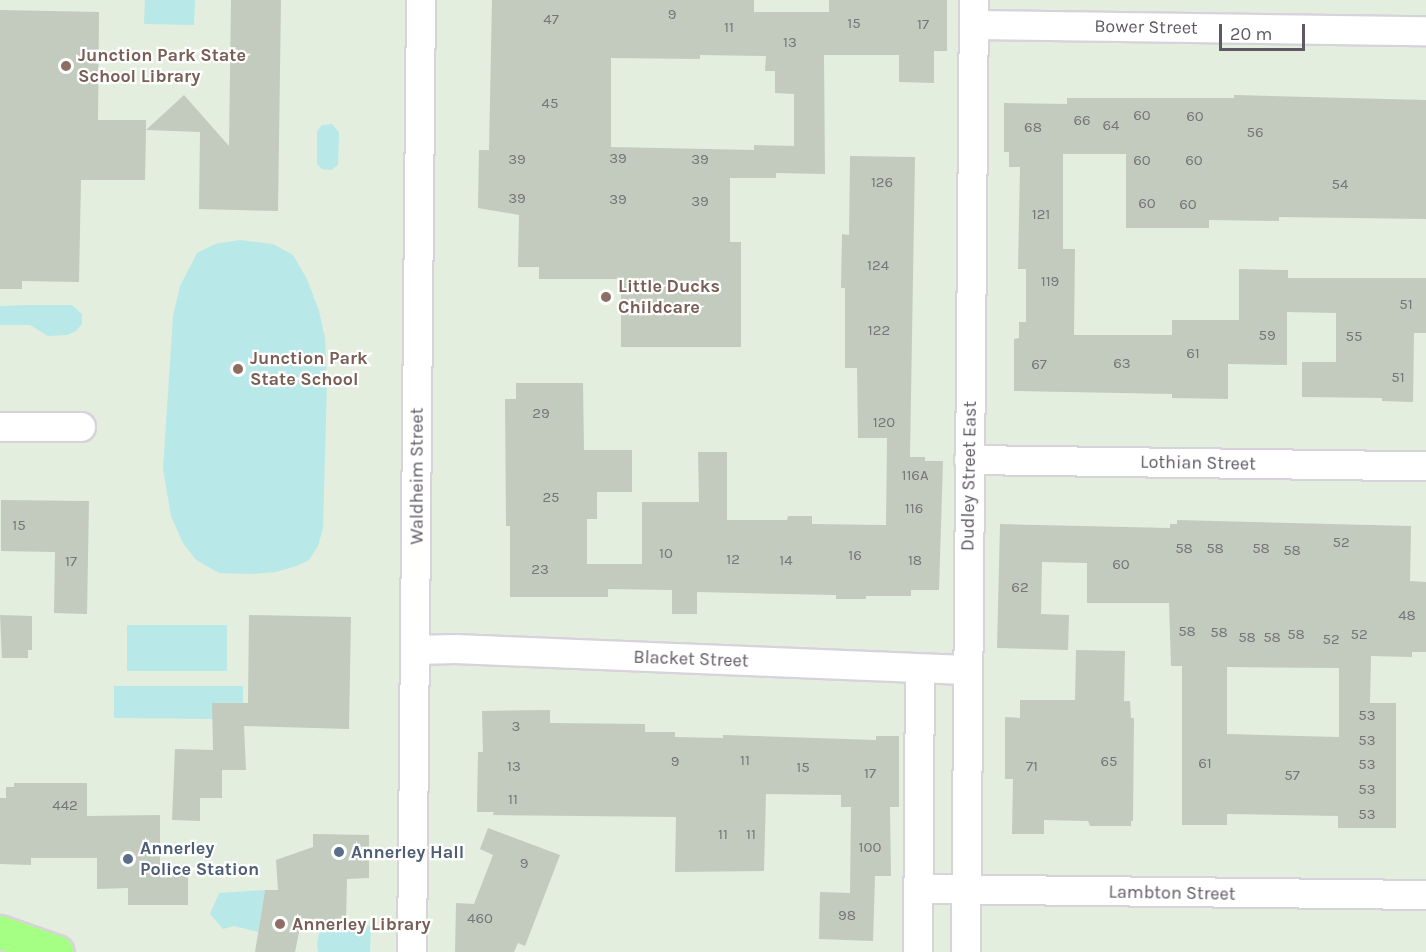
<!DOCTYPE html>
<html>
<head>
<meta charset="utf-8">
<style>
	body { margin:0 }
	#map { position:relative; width:1426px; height:952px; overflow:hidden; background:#e3eedf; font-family:Karla,sans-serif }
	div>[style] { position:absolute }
	.green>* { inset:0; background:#b9e8e8 }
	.building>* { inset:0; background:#c2cbbe }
	.roads { filter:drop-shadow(2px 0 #d8d3db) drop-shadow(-2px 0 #d8d3db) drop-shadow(0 2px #d8d3db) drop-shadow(0 -2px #d8d3db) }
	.minor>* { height:28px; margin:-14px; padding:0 14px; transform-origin:14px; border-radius:14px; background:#fff }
	.highway>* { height:33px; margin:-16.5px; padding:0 16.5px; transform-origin:16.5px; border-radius:16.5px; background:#a5ff85 }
	.dots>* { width:16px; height:16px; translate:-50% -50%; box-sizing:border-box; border:3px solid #fff; border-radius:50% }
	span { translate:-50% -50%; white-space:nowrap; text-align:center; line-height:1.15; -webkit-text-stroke:4.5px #fff; paint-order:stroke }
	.number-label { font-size:15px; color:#77757a }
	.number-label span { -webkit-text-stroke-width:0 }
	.street-label { font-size:18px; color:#5e5863 }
	.education-label { font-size:18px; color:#785e54; font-weight:700 }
	.left { translate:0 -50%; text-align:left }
	.service-label { font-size:18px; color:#4e5e75; font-weight:700 }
	.scale { position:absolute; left:1219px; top:24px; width:86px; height:27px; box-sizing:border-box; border:3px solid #5e5863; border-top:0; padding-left:8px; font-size:18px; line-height:21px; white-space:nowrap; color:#5e5863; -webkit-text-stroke:4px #fff; paint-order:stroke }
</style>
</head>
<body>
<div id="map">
	<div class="green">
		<i style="clip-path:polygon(145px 0,195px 0,194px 25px,144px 24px)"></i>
		<i style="clip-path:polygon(332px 124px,339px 132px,338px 165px,331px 170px,322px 169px,317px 164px,317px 131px,322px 125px)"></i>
		<i style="clip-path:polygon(240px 240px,273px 244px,293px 255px,307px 279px,319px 311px,325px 338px,327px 382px,323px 528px,318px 546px,309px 560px,297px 566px,276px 572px,250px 574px,219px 573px,196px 560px,183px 543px,171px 516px,163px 469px,173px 316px,180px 286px,197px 253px,215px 244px)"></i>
		<i style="clip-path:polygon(30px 305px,72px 305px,82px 314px,82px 324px,76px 331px,67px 335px,48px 336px,30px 325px,0 325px,0 306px)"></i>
		<i style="clip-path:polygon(127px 625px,227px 625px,227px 671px,127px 671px)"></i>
		<i style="clip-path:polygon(114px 686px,243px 686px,243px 703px,213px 703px,213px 719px,114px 718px)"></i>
		<i style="clip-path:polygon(265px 890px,258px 932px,234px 926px,223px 929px,210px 914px,219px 893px)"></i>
		<i style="clip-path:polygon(322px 921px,371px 926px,370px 952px,318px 952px,317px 943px)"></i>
	</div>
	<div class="building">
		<i style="clip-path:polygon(231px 0,281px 0,278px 211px,199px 209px,200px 132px,146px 130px,145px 180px,81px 180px,79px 282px,22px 281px,22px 289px,0 289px,0 10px,99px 12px,98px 120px,146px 120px,146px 130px,184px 95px,229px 146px)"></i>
		<i style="clip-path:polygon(evenodd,492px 0,754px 0,754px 12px,829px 12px,829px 0,947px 0,947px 51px,934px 51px,934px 83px,899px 82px,899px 55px,824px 55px,825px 174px,776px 173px,776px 178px,730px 178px,730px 242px,741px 242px,741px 347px,621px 347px,621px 279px,539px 279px,539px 267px,518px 267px,519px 215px,478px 208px,479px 150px,489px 150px,492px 0,700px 55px,766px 56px,765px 71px,775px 71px,775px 93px,794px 94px,794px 146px,754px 145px,754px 150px,611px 147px,611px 58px,700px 59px,700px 55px)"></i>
		<i style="clip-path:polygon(1234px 95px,1426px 100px,1426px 219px,1279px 217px,1279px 221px,1209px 220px,1209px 228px,1126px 228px,1126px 154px,1063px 154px,1063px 249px,1075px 249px,1074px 335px,1172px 335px,1172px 320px,1239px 320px,1239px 269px,1288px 270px,1288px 278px,1426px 278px,1426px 333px,1414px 333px,1413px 402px,1382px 401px,1382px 398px,1302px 397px,1302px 362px,1336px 362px,1336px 313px,1287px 312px,1287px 365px,1228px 364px,1228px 399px,1172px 398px,1172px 394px,1014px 391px,1014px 339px,1019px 338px,1019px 322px,1026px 322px,1026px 269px,1018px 269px,1020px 167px,1009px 167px,1009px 152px,1004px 152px,1004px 103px,1067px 104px,1067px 98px,1234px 98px)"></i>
		<i style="clip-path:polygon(850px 156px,915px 157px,910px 457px,925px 457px,925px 461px,943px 461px,939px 590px,911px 590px,911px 596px,866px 596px,866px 599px,836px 599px,836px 595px,697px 592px,697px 614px,672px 614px,672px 590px,608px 589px,608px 597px,510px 597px,510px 526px,506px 526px,505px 399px,516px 399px,516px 383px,583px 383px,584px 450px,632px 450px,632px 492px,597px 492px,597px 519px,587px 519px,587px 564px,642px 564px,642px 502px,699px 502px,698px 452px,727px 452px,727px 520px,787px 520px,788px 516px,812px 516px,812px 524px,886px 525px,887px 438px,858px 438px,857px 368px,845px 368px,845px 288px,841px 288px,842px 234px,849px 235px)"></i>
		<i style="clip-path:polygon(1px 500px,89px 501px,87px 614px,54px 613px,55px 552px,1px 551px)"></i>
		<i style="clip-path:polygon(evenodd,1177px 520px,1411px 526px,1410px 581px,1426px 582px,1426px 652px,1412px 652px,1412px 657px,1371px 656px,1370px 703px,1396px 703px,1396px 828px,1338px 828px,1338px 816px,1227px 814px,1227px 825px,1182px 825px,1182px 666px,1171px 666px,1169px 603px,1087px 603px,1087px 563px,1042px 562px,1041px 614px,1069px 615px,1068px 650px,997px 648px,1000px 524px,1170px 528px,1170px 524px,1177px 524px,1177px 520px,1227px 667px,1339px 668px,1339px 737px,1227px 734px,1227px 667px)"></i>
		<i style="clip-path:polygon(0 615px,32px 616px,32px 650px,28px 650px,28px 658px,2px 658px)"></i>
		<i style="clip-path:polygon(249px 615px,351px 617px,349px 729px,244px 726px,246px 770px,222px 770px,222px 798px,200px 798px,200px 821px,172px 820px,175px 749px,213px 750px,212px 703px,248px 703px)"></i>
		<i style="clip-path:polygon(1076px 650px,1125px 651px,1124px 701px,1130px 701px,1131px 718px,1134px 718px,1133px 821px,1131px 821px,1131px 826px,1090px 826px,1088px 821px,1044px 820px,1044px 834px,1012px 834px,1013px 779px,1005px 779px,1005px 717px,1020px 718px,1020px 700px,1075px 700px)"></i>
		<i style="clip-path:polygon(550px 710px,550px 723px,645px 724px,645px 732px,675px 732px,675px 737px,723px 738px,723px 735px,876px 740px,876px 736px,899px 736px,899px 807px,890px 807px,891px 876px,875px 876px,873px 941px,819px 939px,820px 892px,850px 893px,851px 807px,841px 807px,841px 795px,766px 794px,764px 871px,675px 872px,676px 817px,493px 815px,494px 812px,477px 812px,478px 752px,483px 752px,482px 711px)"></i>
		<i style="clip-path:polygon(14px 783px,87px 783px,87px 816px,160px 815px,160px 865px,188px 865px,188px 905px,128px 905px,128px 888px,97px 889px,97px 858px,31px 858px,31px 865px,0 864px,0 798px,6px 798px,6px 787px,14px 787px)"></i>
		<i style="clip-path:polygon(488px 828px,560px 855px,525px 946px,518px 943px,514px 952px,455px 952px,456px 903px,474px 904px,493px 855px,480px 849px)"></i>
		<i style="clip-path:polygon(313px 834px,369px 835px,369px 878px,347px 879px,346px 924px,302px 918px,295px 952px,255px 952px,265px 890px,278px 890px,276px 860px,313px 847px)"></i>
	</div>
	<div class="roads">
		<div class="minor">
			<i style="left:974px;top:25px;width:452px;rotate:0.8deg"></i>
			<i style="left:0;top:427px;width:81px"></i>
			<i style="left:969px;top:460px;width:457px;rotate:0.8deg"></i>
			<i style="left:415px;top:650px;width:40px;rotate:-1.4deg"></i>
			<i style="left:455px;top:649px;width:512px;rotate:2.35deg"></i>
			<i style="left:919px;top:889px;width:507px;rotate:0.68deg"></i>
			<i style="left:412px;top:952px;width:952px;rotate:-89.46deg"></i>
			<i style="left:918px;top:952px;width:283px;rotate:-89.6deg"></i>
			<i style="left:966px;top:952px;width:952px;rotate:-89.52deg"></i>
		</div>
		<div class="highway">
			<i style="left:0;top:932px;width:60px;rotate:19.3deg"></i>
		</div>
	</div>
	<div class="dots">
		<i style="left:66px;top:66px;background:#8d6e63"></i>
		<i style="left:606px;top:297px;background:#8d6e63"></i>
		<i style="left:238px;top:369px;background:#8d6e63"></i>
		<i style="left:339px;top:852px;background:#5c6f8a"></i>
		<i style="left:128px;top:859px;background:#5c6f8a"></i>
		<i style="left:280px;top:924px;background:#8d6e63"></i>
	</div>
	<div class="number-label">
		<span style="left:672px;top:15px">9</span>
		<span style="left:551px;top:20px">47</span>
		<span style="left:854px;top:24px">15</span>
		<span style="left:923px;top:25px">17</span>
		<span style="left:729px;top:28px">11</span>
		<span style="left:790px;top:43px">13</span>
		<span style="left:550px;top:104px">45</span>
		<span style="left:1142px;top:116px">60</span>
		<span style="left:1195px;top:117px">60</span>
		<span style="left:1082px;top:121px">66</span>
		<span style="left:1111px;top:126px">64</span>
		<span style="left:1033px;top:128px">68</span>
		<span style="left:1255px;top:133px">56</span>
		<span style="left:618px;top:159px">39</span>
		<span style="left:517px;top:160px">39</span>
		<span style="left:700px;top:160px">39</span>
		<span style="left:1142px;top:161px">60</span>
		<span style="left:1194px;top:161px">60</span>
		<span style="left:882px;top:183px">126</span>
		<span style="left:1340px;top:185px">54</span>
		<span style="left:517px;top:199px">39</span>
		<span style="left:618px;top:200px">39</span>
		<span style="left:700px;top:202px">39</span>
		<span style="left:1147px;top:204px">60</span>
		<span style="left:1188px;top:205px">60</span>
		<span style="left:1041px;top:215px">121</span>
		<span style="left:878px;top:266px">124</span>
		<span style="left:1050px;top:282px">119</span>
		<span style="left:1406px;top:305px">51</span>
		<span style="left:879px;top:331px">122</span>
		<span style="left:1267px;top:336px">59</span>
		<span style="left:1354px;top:337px">55</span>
		<span style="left:1193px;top:354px">61</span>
		<span style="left:1122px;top:364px">63</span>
		<span style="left:1039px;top:365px">67</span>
		<span style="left:1398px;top:378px">51</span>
		<span style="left:541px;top:414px">29</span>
		<span style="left:884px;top:423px">120</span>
		<span style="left:915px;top:476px">116A</span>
		<span style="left:551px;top:498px">25</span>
		<span style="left:914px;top:509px">116</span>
		<span style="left:19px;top:526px">15</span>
		<span style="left:1341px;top:543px">52</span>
		<span style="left:1184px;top:549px">58</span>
		<span style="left:1215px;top:549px">58</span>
		<span style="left:1261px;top:549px">58</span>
		<span style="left:1292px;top:551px">58</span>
		<span style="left:666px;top:554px">10</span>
		<span style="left:855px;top:556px">16</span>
		<span style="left:733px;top:560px">12</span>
		<span style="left:786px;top:561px">14</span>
		<span style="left:915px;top:561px">18</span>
		<span style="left:71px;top:562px">17</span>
		<span style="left:1121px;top:565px">60</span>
		<span style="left:540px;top:570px">23</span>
		<span style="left:1020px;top:588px">62</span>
		<span style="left:1407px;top:616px">48</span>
		<span style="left:1187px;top:632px">58</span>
		<span style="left:1219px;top:633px">58</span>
		<span style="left:1296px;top:635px">58</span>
		<span style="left:1359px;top:635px">52</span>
		<span style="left:1247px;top:638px">58</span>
		<span style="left:1272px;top:638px">58</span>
		<span style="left:1331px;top:640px">52</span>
		<span style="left:1367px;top:716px">53</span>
		<span style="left:516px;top:727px">3</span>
		<span style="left:1367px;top:741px">53</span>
		<span style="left:745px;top:761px">11</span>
		<span style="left:675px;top:762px">9</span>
		<span style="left:1109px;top:762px">65</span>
		<span style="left:1205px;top:764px">61</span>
		<span style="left:1367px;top:765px">53</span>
		<span style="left:514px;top:767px">13</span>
		<span style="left:1032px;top:767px">71</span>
		<span style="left:803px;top:768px">15</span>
		<span style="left:870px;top:774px">17</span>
		<span style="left:1292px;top:776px">57</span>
		<span style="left:1367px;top:790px">53</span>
		<span style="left:513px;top:800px">11</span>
		<span style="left:65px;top:806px">442</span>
		<span style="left:1367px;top:815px">53</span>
		<span style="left:723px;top:835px">11</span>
		<span style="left:751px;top:835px">11</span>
		<span style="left:870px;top:848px">100</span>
		<span style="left:524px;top:864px">9</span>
		<span style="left:847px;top:916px">98</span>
		<span style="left:480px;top:919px">460</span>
	</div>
	<div class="street-label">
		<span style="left:1146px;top:27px;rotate:1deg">Bower Street</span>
		<span style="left:1198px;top:463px;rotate:1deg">Lothian Street</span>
		<span style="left:417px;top:476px;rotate:-90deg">Waldheim Street</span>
		<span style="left:969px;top:476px;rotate:-89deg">Dudley Street East</span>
		<span style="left:691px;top:659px;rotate:2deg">Blacket Street</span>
		<span style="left:1172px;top:893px;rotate:1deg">Lambton Street</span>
	</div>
	<div class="education-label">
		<span class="left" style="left:78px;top:66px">Junction Park State<br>School Library</span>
		<span class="left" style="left:618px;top:297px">Little Ducks<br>Childcare</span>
		<span class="left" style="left:250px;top:369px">Junction Park<br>State School</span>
		<span class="left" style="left:292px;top:924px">Annerley Library</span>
	</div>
	<div class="service-label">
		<span class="left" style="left:140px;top:859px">Annerley<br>Police Station</span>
		<span class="left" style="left:351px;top:852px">Annerley Hall</span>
	</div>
	<div class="scale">20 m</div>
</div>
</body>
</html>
